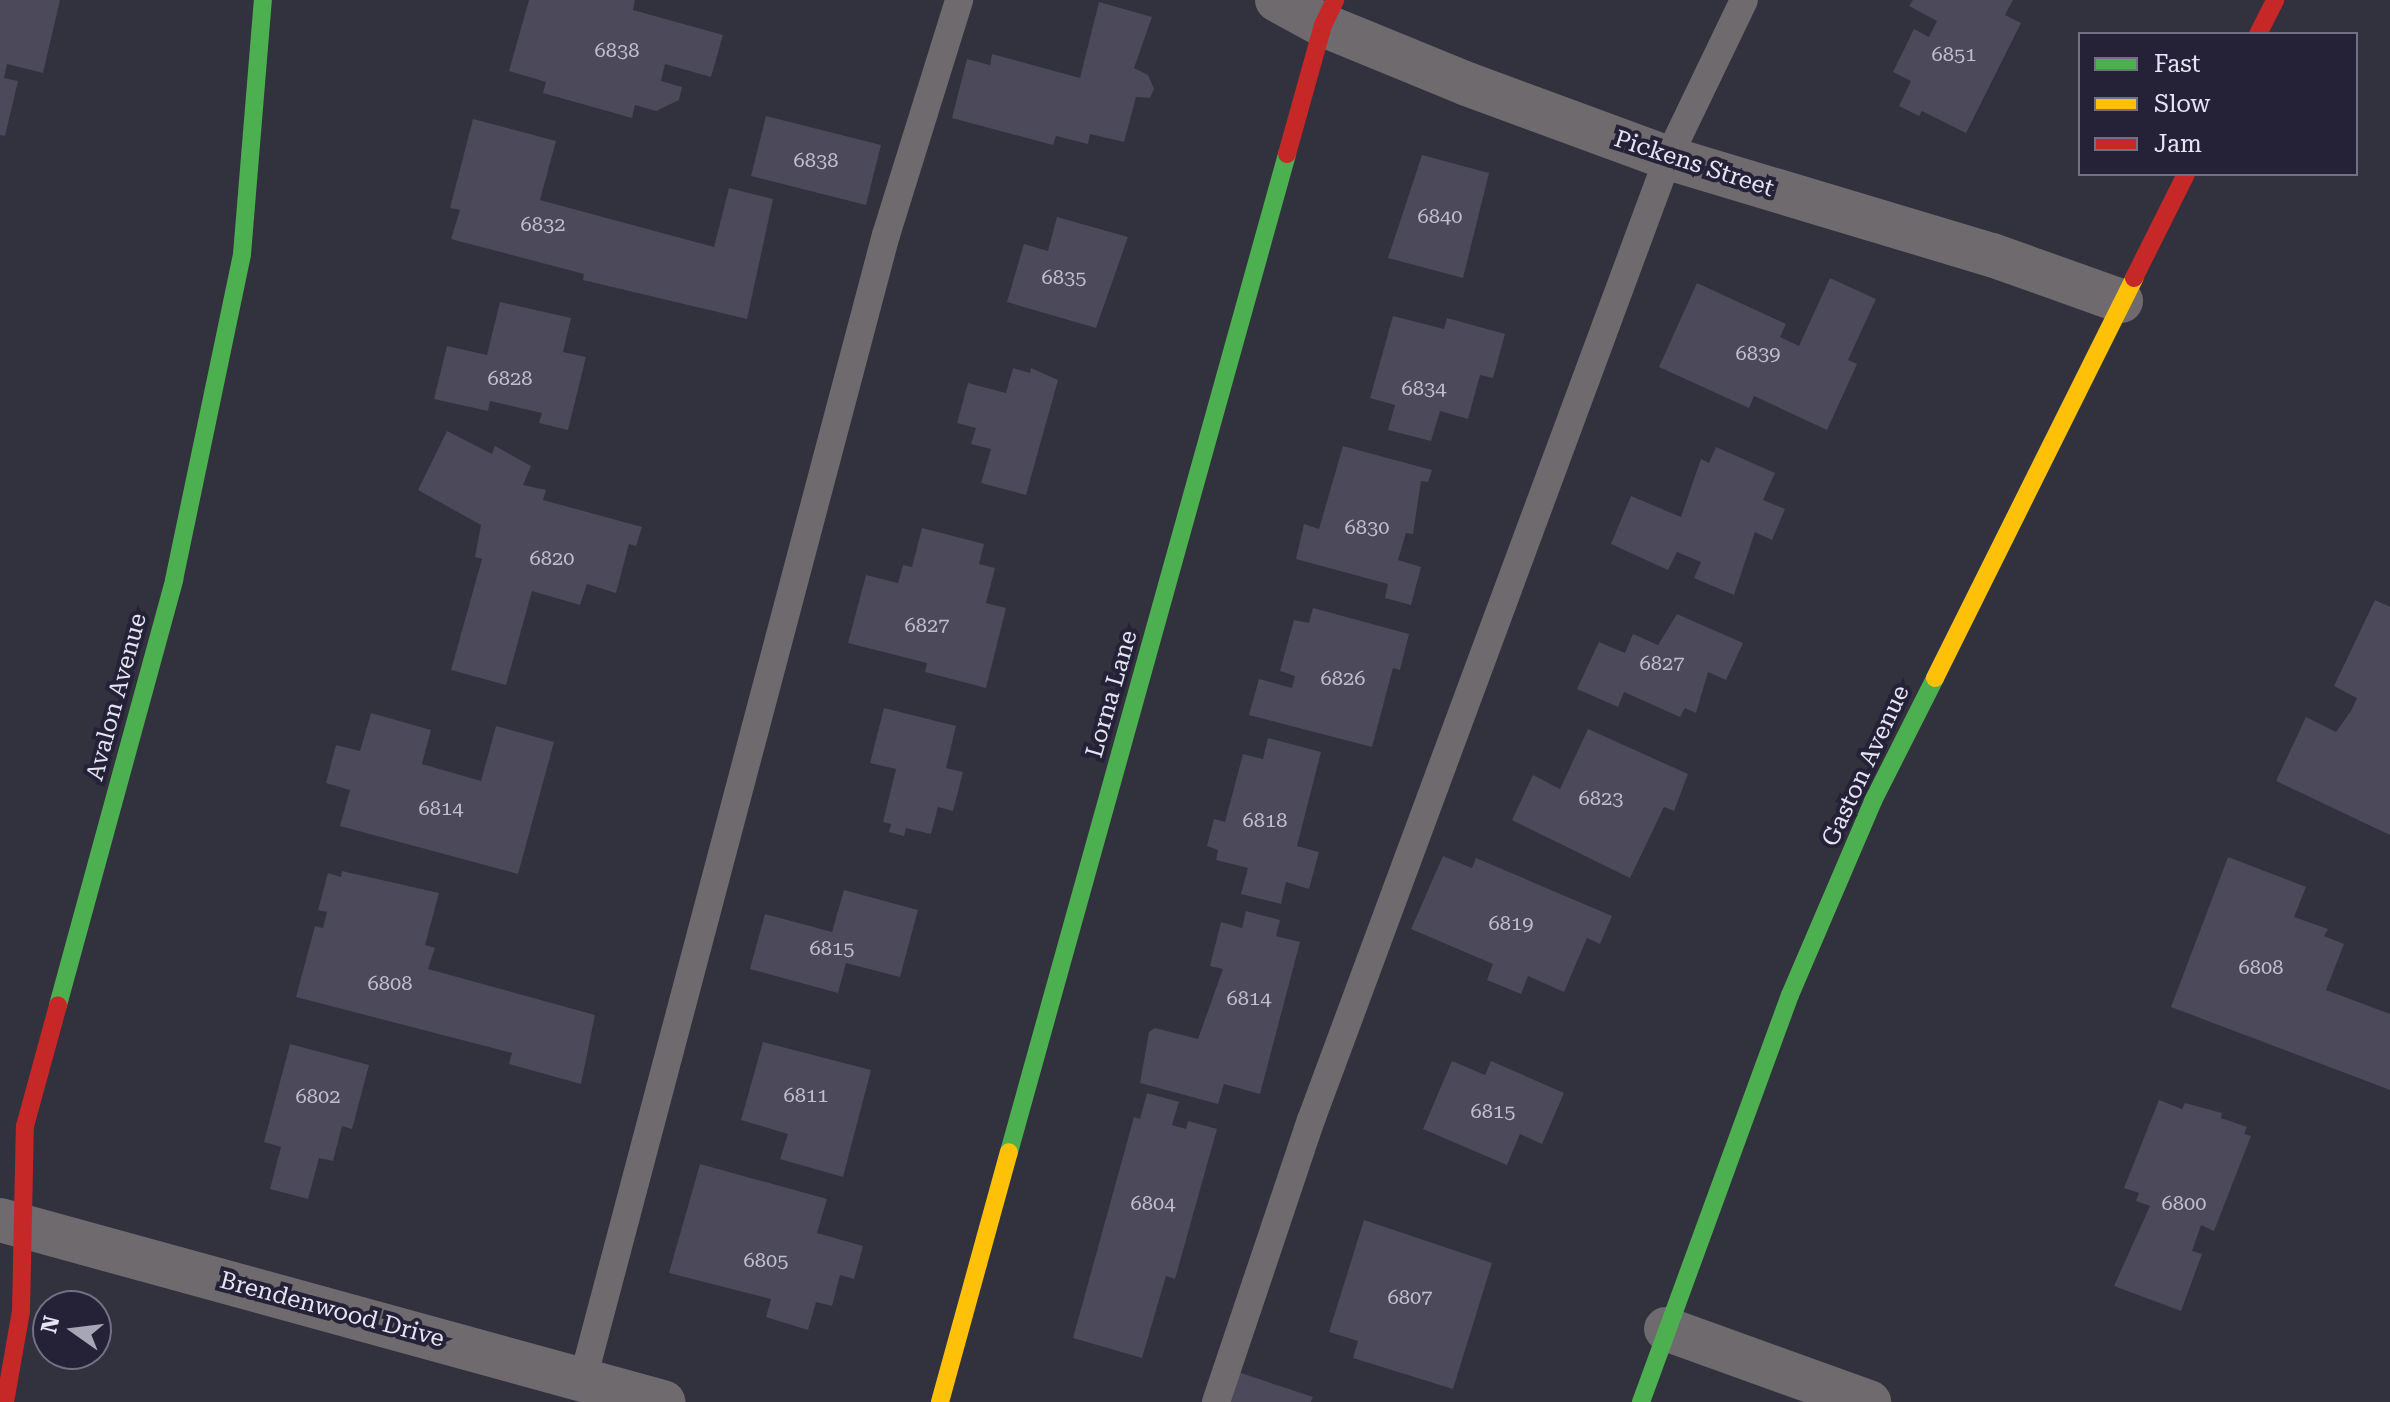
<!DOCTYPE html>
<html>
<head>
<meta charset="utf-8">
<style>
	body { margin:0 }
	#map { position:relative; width:2390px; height:1402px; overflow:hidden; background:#32313e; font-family:"Roboto Serif",serif }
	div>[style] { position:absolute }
	.building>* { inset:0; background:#4b495a }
	.lane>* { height:28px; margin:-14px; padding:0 14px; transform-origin:14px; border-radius:14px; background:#6e6a6d }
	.street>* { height:44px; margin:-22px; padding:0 22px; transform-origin:22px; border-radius:22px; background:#6e6a6d }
	.fast>* { height:18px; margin:-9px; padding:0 9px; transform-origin:9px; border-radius:9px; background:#4caf50 }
	.slow>* { height:18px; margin:-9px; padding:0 9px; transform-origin:9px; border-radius:9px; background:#ffc107 }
	.jam>* { height:18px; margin:-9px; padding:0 9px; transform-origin:9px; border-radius:9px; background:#c62828 }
	span { translate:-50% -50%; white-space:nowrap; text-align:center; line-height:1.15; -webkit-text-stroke:8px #252238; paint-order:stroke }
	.number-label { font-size:20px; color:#bfbece }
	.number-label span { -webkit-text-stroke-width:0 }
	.street-label { font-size:24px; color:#e6e5f4 }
	.legend { position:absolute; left:2078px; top:32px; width:280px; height:144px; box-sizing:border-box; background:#252238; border:2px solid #727083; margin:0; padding:10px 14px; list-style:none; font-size:24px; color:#e6e5f4 }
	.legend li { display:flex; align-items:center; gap:16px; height:40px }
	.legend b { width:40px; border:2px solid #727083 }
	.north { position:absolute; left:32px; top:1290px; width:80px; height:80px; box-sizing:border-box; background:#252238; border:2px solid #727083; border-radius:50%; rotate:284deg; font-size:22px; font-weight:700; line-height:32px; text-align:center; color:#e6e5f4 }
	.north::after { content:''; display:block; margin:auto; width:28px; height:36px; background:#a7a6b4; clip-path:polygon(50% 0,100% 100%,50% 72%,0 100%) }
</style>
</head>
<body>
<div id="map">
	<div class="building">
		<i style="clip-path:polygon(0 0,60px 0,43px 73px,7px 64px,4px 78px,18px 81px,5px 136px,0 135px)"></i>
		<i style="clip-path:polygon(529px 0,635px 0,633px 10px,723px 35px,711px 77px,665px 64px,661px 81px,682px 87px,679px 100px,656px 111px,635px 105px,632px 118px,543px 93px,546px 82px,509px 71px)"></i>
		<i style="clip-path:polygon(1913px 0,2013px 0,2005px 15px,2021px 23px,1966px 133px,1922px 111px,1919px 116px,1899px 106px,1911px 81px,1893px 72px,1914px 29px,1929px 37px,1937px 21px,1909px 6px)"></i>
		<i style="clip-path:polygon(1099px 2px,1152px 17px,1134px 68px,1148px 75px,1154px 89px,1150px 98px,1136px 97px,1124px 142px,1090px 134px,1088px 144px,1056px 136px,1053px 145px,952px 118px,967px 59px,990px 65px,992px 54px,1080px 78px)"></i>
		<i style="clip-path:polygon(766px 116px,881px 145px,866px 205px,751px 176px)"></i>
		<i style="clip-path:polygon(473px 119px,556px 141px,540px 200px,714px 247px,729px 188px,773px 199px,747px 319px,583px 280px,584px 274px,451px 239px,460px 210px,450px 208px)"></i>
		<i style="clip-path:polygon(1422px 155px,1489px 173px,1463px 278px,1388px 258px)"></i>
		<i style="clip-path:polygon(1057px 217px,1128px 237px,1096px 328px,1007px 302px,1024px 244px,1048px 251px)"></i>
		<i style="clip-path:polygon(1830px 278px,1876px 299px,1848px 360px,1857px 364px,1827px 430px,1754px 396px,1749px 408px,1659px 367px,1697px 283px,1786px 324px,1780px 337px,1799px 346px)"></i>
		<i style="clip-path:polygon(500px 302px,571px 318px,563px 352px,586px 357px,568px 430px,539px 423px,542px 413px,490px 401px,488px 411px,434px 399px,447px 346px,487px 355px)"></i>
		<i style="clip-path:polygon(1393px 316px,1444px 329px,1447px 318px,1505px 334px,1493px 378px,1480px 375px,1468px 419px,1440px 411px,1431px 441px,1388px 430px,1395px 405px,1370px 398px)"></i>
		<i style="clip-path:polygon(1013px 368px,1030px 373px,1031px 368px,1058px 380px,1026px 495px,981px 483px,991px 449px,971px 444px,976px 428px,957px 423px,968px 383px,1006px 393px)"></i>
		<i style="clip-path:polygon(447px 431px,492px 454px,495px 446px,531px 466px,523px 485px,546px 490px,543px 500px,642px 527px,636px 546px,629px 544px,616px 593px,587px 584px,580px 605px,532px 591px,506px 685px,451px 670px,482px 559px,475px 557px,481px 525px,418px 490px)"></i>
		<i style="clip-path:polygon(1343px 446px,1432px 470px,1428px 482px,1421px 481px,1413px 534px,1406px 533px,1398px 560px,1421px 567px,1411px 605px,1385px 598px,1388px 584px,1296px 559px,1304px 524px,1319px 529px)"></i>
		<i style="clip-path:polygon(1716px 447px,1775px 473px,1763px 500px,1785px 509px,1772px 540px,1755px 532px,1734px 595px,1694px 578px,1701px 562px,1677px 552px,1668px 570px,1611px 544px,1631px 496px,1681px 517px,1701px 459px,1709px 463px)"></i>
		<i style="clip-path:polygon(922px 528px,984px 544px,979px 564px,995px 568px,986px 603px,1006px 608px,986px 688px,925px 672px,927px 663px,848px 643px,866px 575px,898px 583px,903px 565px,912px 567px)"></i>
		<i style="clip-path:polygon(2375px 600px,2390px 607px,2390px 835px,2276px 781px,2306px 717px,2336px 732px,2351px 711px,2357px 698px,2334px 686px)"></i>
		<i style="clip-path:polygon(1313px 608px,1409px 634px,1400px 670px,1393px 668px,1372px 747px,1249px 715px,1259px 679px,1292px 688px,1295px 676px,1280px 671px,1294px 620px,1309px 623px)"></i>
		<i style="clip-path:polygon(1677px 614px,1743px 643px,1726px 680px,1708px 672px,1696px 713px,1685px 708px,1680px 717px,1624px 692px,1618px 707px,1577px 689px,1599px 642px,1625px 653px,1633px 634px,1658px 645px)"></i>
		<i style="clip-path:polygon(884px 708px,956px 726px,946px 768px,963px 772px,953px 811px,938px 807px,931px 834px,906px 828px,904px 836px,889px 832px,891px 824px,883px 822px,896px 769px,870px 763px)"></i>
		<i style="clip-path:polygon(371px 713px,431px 730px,422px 764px,481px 781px,496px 726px,554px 742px,518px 874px,340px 826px,350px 790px,326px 783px,336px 745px,360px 751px)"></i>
		<i style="clip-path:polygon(1588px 729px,1688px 774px,1674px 811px,1664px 807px,1630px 878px,1512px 820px,1533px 775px,1560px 789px)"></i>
		<i style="clip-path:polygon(1268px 738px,1321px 752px,1297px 846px,1319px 852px,1309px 889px,1286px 882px,1281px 904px,1241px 894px,1248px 868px,1216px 860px,1218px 850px,1207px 846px,1214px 819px,1225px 822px,1243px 754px,1263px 759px)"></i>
		<i style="clip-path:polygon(1443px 856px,1472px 868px,1476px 858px,1612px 916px,1600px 944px,1587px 938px,1564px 992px,1528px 976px,1521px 994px,1487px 980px,1493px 964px,1411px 929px)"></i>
		<i style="clip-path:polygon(2228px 857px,2306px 887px,2294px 917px,2328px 929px,2324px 936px,2344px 944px,2326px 990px,2390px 1014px,2390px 1090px,2171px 1007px)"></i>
		<i style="clip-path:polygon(342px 871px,439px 893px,425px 945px,435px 948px,428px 969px,595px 1015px,581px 1084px,509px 1064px,512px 1053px,296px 997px,315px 926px,323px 928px,327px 912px,318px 910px,328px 873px,341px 877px)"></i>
		<i style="clip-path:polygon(844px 890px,918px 910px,900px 977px,846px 963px,838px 993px,750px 969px,765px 914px,832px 932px)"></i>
		<i style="clip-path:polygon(1246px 911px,1280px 920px,1276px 936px,1300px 942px,1260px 1094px,1224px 1084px,1218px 1104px,1140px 1083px,1149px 1032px,1155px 1028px,1198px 1039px,1223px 969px,1210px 966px,1221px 922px,1242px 928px)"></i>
		<i style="clip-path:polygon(763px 1042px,871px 1070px,843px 1177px,780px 1159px,788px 1134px,741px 1120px)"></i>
		<i style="clip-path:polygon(290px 1044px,369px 1065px,352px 1129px,342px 1126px,333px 1161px,319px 1158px,308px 1199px,270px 1189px,281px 1147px,264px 1142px)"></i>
		<i style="clip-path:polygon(1452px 1061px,1485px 1075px,1491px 1061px,1564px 1093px,1542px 1144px,1520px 1134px,1507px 1165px,1423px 1129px)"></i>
		<i style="clip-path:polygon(1147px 1093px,1179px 1102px,1172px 1125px,1186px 1129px,1188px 1121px,1217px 1129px,1175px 1279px,1166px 1276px,1142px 1358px,1073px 1338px,1134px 1117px,1140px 1119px)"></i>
		<i style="clip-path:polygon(2159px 1100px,2182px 1109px,2185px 1103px,2222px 1113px,2221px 1118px,2247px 1127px,2244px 1134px,2251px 1136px,2214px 1231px,2201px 1225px,2192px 1251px,2202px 1254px,2181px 1311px,2114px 1286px,2150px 1206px,2136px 1201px,2139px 1193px,2124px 1188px)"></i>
		<i style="clip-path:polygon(700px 1164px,827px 1199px,817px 1233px,863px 1246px,854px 1279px,840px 1275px,832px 1306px,816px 1302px,808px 1330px,766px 1317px,771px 1299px,669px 1273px)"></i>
		<i style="clip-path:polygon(1364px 1220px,1492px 1263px,1453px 1389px,1353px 1358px,1358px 1341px,1329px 1332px)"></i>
		<i style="clip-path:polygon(1235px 1371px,1313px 1397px,1311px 1402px,1224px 1402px)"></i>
	</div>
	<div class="lane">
		<i style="left:583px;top:1379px;width:1183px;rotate:-75.17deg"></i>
		<i style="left:886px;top:235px;width:246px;rotate:-72.7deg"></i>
		<i style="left:1216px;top:1402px;width:298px;rotate:-71.4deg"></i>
		<i style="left:1311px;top:1120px;width:1026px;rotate:-69.64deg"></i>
		<i style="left:1668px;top:158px;width:175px;rotate:-64.3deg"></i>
	</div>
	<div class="street">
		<i style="left:1277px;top:0;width:52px;rotate:28.5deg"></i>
		<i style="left:1323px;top:25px;width:156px;rotate:22.3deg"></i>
		<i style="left:1467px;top:84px;width:214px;rotate:20.2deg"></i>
		<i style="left:1668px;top:158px;width:338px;rotate:16.7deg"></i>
		<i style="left:1992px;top:255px;width:137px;rotate:19.6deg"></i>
		<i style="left:0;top:1220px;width:688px;rotate:15.35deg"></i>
		<i style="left:1666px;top:1329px;width:216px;rotate:19.8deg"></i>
	</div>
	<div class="fast">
		<i style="left:58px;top:1005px;width:441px;rotate:-74.7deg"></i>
		<i style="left:174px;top:580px;width:333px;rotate:-78.2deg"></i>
		<i style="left:242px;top:254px;width:255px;rotate:-85.3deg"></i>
		<i style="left:1009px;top:1152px;width:1036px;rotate:-74.43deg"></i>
		<i style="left:1641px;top:1402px;width:433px;rotate:-69.9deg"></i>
		<i style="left:1790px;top:995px;width:211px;rotate:-66.8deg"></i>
		<i style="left:1873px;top:801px;width:138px;rotate:-63.2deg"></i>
	</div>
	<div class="slow">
		<i style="left:1935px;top:678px;width:447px;rotate:-63.5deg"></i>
		<i style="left:940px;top:1402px;width:259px;rotate:-74.6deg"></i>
	</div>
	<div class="jam">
		<i style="left:2258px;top:34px;width:38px;rotate:-63deg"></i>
		<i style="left:1287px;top:154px;width:134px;rotate:-74.4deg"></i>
		<i style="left:1323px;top:25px;width:28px;rotate:-64deg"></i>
		<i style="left:2134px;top:278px;width:116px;rotate:-63.4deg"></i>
		<i style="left:5px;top:1402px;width:92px;rotate:-80deg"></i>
		<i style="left:21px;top:1311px;width:185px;rotate:-88.8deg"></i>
		<i style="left:25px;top:1126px;width:125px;rotate:-74.7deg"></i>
	</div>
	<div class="number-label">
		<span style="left:617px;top:50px">6838</span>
		<span style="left:1954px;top:54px">6851</span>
		<span style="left:816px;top:160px">6838</span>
		<span style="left:1440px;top:216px">6840</span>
		<span style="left:543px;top:224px">6832</span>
		<span style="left:1064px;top:277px">6835</span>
		<span style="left:1758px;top:353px">6839</span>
		<span style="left:510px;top:378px">6828</span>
		<span style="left:1424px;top:388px">6834</span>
		<span style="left:1367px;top:527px">6830</span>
		<span style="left:552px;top:558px">6820</span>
		<span style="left:927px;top:625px">6827</span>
		<span style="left:1662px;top:663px">6827</span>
		<span style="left:1343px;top:678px">6826</span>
		<span style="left:1601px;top:798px">6823</span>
		<span style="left:441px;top:808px">6814</span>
		<span style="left:1265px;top:820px">6818</span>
		<span style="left:1511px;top:923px">6819</span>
		<span style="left:832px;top:948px">6815</span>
		<span style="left:2261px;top:967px">6808</span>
		<span style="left:390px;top:983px">6808</span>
		<span style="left:1249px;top:998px">6814</span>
		<span style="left:806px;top:1095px">6811</span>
		<span style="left:318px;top:1096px">6802</span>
		<span style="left:1493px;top:1111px">6815</span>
		<span style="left:1153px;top:1203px">6804</span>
		<span style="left:2184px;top:1203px">6800</span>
		<span style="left:766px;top:1260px">6805</span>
		<span style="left:1410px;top:1297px">6807</span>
	</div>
	<div class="street-label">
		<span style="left:1694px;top:164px;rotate:18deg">Pickens Street</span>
		<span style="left:1112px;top:694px;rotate:-74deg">Lorna Lane</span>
		<span style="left:117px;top:697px;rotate:-75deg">Avalon Avenue</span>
		<span style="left:1866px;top:766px;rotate:-65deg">Gaston Avenue</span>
		<span style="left:332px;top:1310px;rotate:15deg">Brendenwood Drive</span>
	</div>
	<ul class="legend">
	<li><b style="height:10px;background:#4caf50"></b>Fast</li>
	<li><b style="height:10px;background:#ffc107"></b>Slow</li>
	<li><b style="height:10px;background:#c62828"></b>Jam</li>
	</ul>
	<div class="north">N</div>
</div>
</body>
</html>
